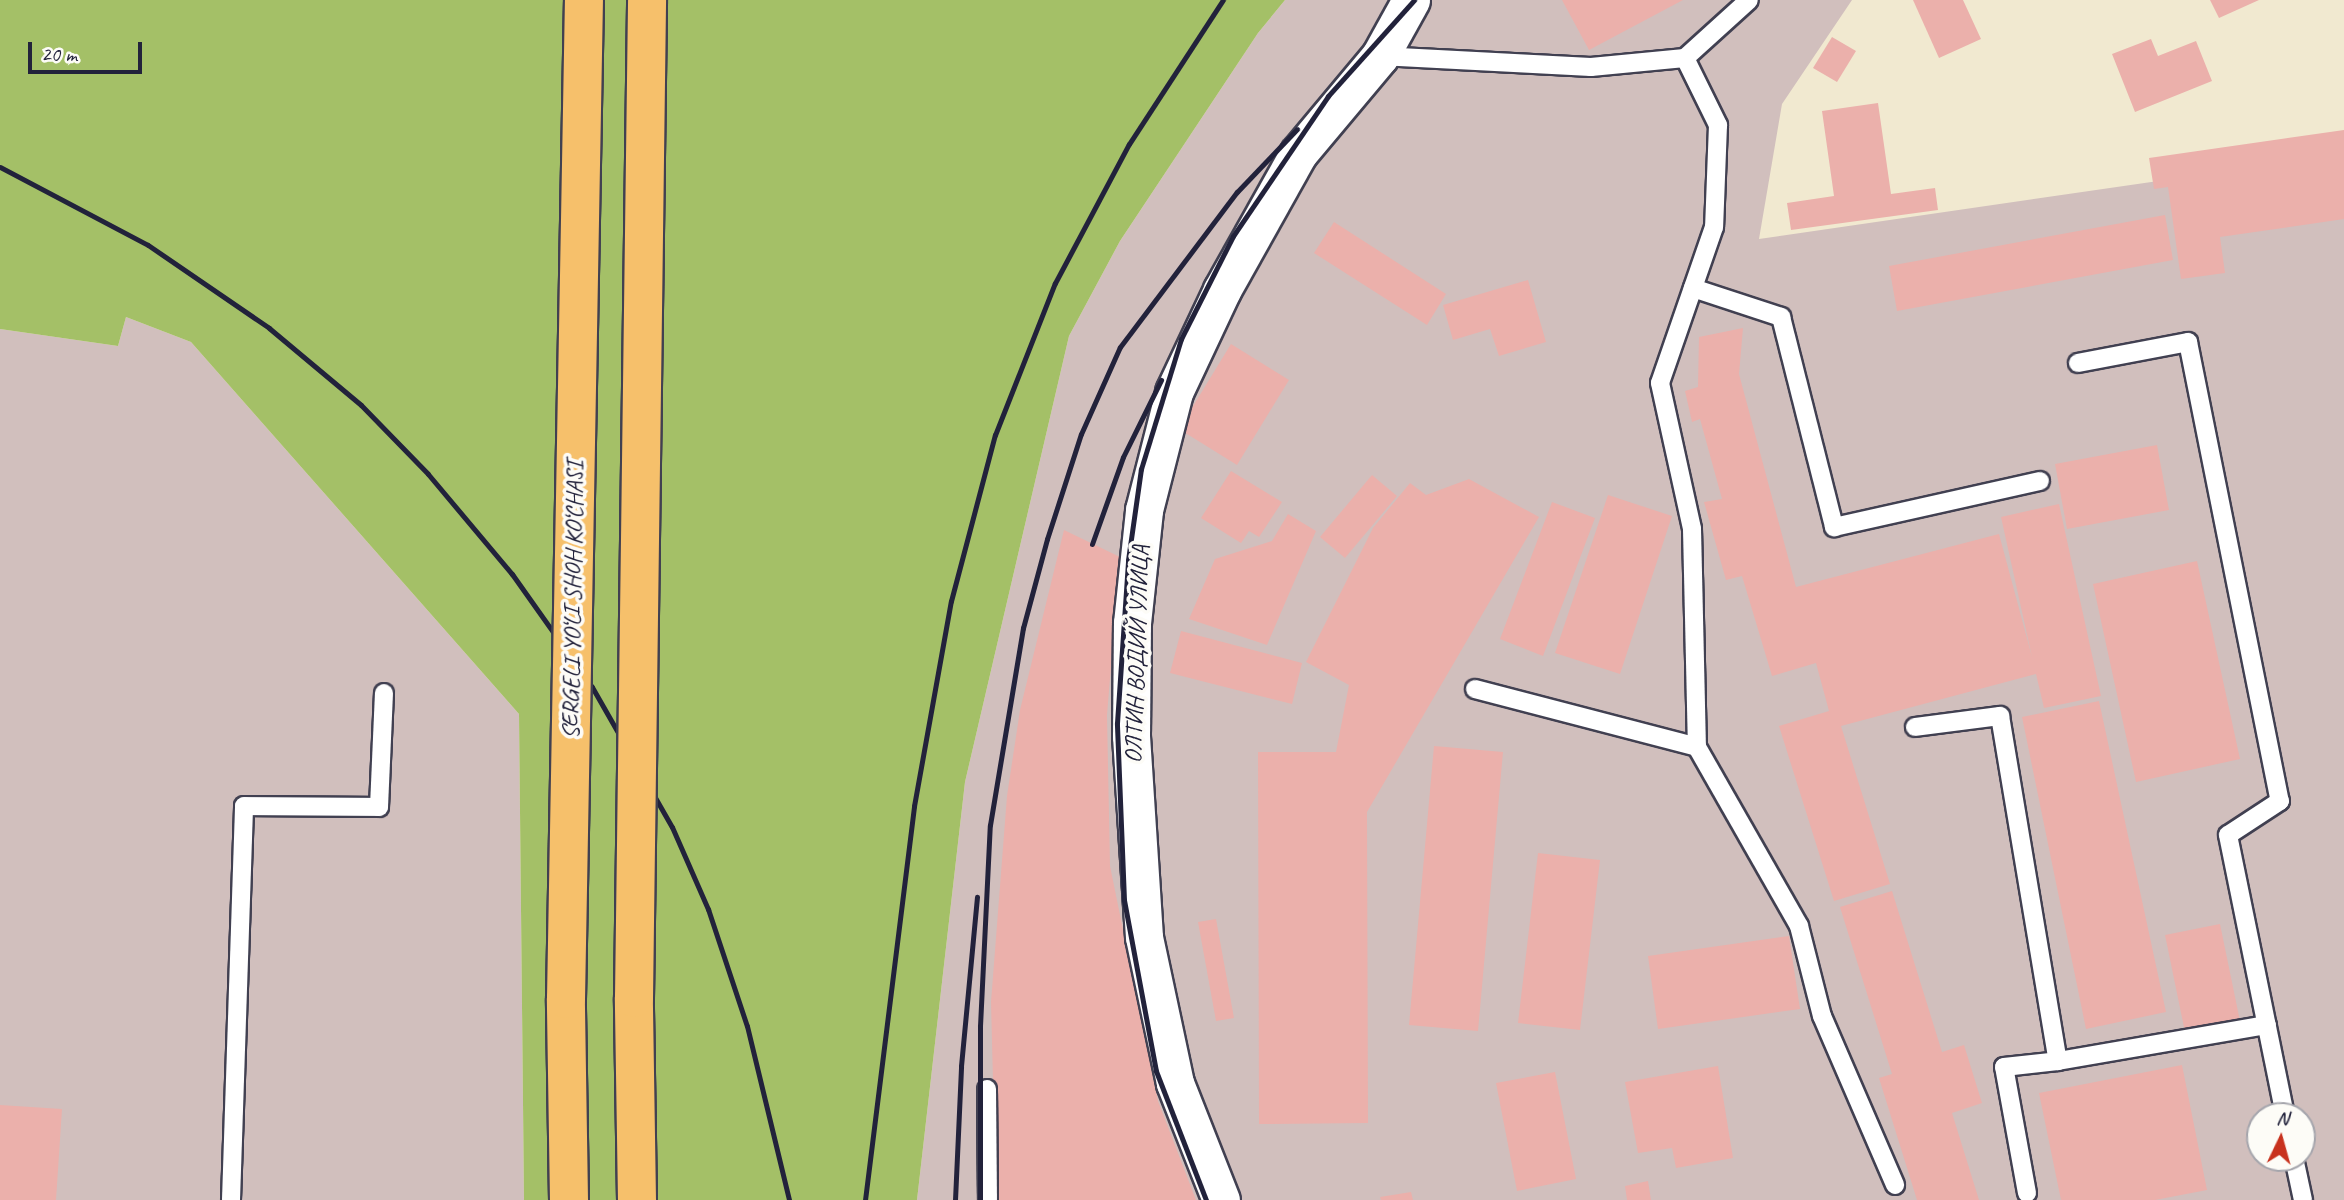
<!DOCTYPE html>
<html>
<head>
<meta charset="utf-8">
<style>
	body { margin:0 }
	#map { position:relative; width:2344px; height:1200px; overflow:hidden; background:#f1e9d0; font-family:Caveat,sans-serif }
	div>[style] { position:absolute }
	.industrial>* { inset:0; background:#d1bfbd }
	.green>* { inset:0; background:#a4c067 }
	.building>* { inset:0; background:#ebb0ab }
	.roads { filter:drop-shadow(2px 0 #414051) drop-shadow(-2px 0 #414051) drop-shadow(0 2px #414051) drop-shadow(0 -2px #414051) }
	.service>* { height:18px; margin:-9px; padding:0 9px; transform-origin:9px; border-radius:9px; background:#fff }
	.minor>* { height:37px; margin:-18.5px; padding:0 18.5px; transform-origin:18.5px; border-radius:18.5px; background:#fff }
	.rail>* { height:5px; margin:-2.5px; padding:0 2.5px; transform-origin:2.5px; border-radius:2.5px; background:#22223b }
	.bridges { filter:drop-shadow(2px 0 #414051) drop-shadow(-2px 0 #414051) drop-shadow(0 2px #414051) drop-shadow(0 -2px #414051) }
	.primary-bridge>* { height:38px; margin:-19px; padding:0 19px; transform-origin:19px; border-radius:19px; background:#f6c06b }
	span { translate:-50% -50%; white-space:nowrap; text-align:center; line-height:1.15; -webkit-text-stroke:7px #fdfcf7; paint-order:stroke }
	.street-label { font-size:24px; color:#22223b }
	.north { position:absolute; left:2246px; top:1102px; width:70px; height:70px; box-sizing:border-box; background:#fdfcf7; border:2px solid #a5a5ac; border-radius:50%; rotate:5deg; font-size:19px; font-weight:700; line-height:28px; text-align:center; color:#22223b }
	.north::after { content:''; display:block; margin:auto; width:24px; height:32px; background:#c8321e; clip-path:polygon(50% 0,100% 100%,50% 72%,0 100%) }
	.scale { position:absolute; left:28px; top:42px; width:114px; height:32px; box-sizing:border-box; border:4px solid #22223b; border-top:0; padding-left:9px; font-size:21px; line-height:24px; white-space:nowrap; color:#22223b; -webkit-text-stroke:5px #fdfcf7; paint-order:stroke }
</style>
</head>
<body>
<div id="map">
	<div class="industrial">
		<i style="clip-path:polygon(evenodd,1285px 0,1852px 0,1782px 104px,1759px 239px,2344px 154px,2344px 1200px,917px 1200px,965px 782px,1069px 336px,1120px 241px,1258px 33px,1285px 0,2260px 1116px,2302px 1116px,2302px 1158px,2260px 1158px,2260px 1116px)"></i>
		<i style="clip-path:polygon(126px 317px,191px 342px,519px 714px,524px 1200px,0 1200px,0 329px,118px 346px)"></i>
	</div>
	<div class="green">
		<i style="clip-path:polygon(0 0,1285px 0,1258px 33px,1120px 241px,1069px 336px,965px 782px,917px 1200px,524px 1200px,519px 714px,191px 342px,126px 317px,118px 346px,0 329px)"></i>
	</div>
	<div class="building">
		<i style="clip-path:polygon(1562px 0,1683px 0,1589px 50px)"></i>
		<i style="clip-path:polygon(1913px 0,1963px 0,1981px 39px,1939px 58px)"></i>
		<i style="clip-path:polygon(2210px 0,2259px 0,2219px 18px)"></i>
		<i style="clip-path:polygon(1832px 37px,1856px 51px,1837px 82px,1813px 68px)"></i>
		<i style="clip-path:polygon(2151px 39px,2158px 56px,2196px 41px,2212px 81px,2135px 112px,2112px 54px)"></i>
		<i style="clip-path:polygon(1878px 103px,1891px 194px,1935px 188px,1938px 210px,1791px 230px,1787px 203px,1834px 196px,1822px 111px)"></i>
		<i style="clip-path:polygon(2344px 130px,2344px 219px,2220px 237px,2225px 273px,2181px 279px,2168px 187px,2154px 189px,2149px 158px)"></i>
		<i style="clip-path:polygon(2165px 215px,2173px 260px,1897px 311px,1889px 266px)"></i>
		<i style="clip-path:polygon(1334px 222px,1446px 294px,1427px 325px,1314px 253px)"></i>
		<i style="clip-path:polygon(1528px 280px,1546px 342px,1499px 356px,1490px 329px,1453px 340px,1443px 305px)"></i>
		<i style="clip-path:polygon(1743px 328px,1739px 374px,1796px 587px,1999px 534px,2032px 657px,2001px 517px,2059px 504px,2101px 696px,2044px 708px,2036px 674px,1841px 726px,1890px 884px,1834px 901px,1779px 726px,1829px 711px,1816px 663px,1772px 676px,1742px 576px,1726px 580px,1704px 502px,1722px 499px,1700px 419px,1692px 422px,1685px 391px,1698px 387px,1699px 337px)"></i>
		<i style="clip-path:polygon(1231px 344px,1289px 380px,1237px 465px,1179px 429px)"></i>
		<i style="clip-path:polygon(2157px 445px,2169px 510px,2067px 529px,2055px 464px)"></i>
		<i style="clip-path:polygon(1231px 471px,1282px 502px,1259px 537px,1249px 531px,1241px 543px,1201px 518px)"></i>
		<i style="clip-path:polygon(1372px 475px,1397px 496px,1345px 558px,1320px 537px)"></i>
		<i style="clip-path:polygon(1469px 479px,1539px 517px,1367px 812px,1368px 1123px,1259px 1124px,1258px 752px,1336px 752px,1349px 685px,1306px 662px,1373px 528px,1410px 483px,1426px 495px)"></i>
		<i style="clip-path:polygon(1608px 495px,1672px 516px,1620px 674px,1555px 653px)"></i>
		<i style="clip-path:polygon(1552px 502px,1595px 518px,1543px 656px,1500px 639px)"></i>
		<i style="clip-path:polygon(1288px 514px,1316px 531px,1267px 645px,1189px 619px,1215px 559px,1272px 541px)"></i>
		<i style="clip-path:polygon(1064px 530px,1120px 557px,1107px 715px,1110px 866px,1158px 1101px,1196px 1200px,996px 1200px,991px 1002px,1007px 796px,1020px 710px)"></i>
		<i style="clip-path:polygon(2197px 561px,2240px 759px,2136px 782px,2093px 584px)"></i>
		<i style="clip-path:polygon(1181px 631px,1302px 663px,1292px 704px,1170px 673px)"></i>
		<i style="clip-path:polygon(2099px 701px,2166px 1012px,2086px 1029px,2022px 717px)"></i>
		<i style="clip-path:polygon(1434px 746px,1503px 752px,1478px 1031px,1409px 1025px)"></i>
		<i style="clip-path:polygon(1538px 853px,1600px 860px,1580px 1030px,1518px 1023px)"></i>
		<i style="clip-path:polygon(1892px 891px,1942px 1052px,1964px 1045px,1982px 1103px,1952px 1113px,1979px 1200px,1917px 1200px,1879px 1078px,1892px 1074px,1840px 907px)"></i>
		<i style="clip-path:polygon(1216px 919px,1234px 1018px,1216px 1021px,1198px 922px)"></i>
		<i style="clip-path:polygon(2220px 924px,2241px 1026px,2186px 1037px,2165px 935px)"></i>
		<i style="clip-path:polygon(1789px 936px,1800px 1009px,1658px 1029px,1648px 956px)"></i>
		<i style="clip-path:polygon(2182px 1065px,2207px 1190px,2155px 1200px,2061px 1200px,2039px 1093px)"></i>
		<i style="clip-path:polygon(1718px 1066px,1733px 1158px,1676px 1168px,1672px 1148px,1638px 1153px,1625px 1082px)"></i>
		<i style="clip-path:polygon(1555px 1072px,1576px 1179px,1517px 1191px,1496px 1083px)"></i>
		<i style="clip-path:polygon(0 1105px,62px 1109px,56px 1200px,0 1200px)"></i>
		<i style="clip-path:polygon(1648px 1181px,1651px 1200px,1627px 1200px,1625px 1186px)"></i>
		<i style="clip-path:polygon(1411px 1192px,1413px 1200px,1381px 1200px,1380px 1197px)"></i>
	</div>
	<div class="roads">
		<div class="service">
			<i style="left:1380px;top:56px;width:211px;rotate:3deg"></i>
			<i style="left:1591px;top:67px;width:94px;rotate:-5.5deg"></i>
			<i style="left:1685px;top:58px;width:86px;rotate:-42.2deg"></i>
			<i style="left:1685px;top:58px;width:75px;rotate:63.8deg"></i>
			<i style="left:1718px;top:125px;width:102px;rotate:92.2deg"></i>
			<i style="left:1714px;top:227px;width:165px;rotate:109.1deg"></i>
			<i style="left:1660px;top:383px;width:149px;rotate:77.6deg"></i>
			<i style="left:1692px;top:529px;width:218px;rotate:88.7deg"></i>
			<i style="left:1697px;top:747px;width:206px;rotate:60.3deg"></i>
			<i style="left:1799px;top:926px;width:93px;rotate:75.7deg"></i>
			<i style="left:1822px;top:1016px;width:184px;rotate:66.6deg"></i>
			<i style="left:1693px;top:288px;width:93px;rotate:18.2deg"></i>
			<i style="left:1781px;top:317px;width:217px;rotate:75.8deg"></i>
			<i style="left:1834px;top:527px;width:211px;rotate:-12.6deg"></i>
			<i style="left:2078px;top:363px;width:112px;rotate:-10.8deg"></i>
			<i style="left:2188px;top:342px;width:468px;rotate:78.7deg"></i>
			<i style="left:2280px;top:801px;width:62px;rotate:146.8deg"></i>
			<i style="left:2228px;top:835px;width:287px;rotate:78.5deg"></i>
			<i style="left:1475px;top:689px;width:229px;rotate:14.6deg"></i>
			<i style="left:1915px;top:727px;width:86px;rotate:-7.4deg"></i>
			<i style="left:2000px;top:716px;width:350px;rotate:80.5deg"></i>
			<i style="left:2058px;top:1061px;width:212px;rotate:-9.8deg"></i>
			<i style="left:987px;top:1089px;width:111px;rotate:89.5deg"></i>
			<i style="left:2294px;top:1158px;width:43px;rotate:77.9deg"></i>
			<i style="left:2027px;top:1193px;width:128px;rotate:-100.3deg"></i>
			<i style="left:2004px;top:1067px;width:54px;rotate:-6.3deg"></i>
			<i style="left:231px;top:1200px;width:394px;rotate:-88.1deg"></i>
			<i style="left:244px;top:806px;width:135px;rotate:0.4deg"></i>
			<i style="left:379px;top:807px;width:114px;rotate:-87.5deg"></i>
		</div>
		<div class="minor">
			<i style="left:1221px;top:1200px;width:126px;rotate:-111.5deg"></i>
			<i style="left:1175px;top:1083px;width:149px;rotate:-102deg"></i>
			<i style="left:1144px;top:937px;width:201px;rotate:-93.7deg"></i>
			<i style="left:1131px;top:736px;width:113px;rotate:-89.5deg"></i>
			<i style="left:1132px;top:623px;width:114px;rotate:-83.9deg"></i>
			<i style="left:1144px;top:510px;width:122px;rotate:-75.7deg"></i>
			<i style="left:1174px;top:392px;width:113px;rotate:-64.8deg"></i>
			<i style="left:1222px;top:290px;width:156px;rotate:-60.8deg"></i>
			<i style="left:1298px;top:154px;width:128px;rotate:-50.1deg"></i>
			<i style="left:1380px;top:56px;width:64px;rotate:-61deg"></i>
		</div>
	</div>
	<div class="rail">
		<i style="left:0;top:167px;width:167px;rotate:27.8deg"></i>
		<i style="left:148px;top:245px;width:147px;rotate:34.4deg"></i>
		<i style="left:269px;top:328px;width:120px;rotate:39.9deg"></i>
		<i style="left:361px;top:405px;width:96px;rotate:45.8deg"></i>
		<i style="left:428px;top:474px;width:131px;rotate:50deg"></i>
		<i style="left:512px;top:574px;width:138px;rotate:54.7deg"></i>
		<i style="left:592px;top:687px;width:161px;rotate:60.3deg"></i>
		<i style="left:672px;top:827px;width:90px;rotate:66.3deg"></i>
		<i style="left:708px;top:909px;width:123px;rotate:71.6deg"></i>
		<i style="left:747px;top:1026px;width:179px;rotate:76.4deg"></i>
		<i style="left:1092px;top:544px;width:92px;rotate:-70.4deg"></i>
		<i style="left:1123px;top:457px;width:86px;rotate:-63.7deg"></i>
		<i style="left:865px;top:1200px;width:397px;rotate:-82.9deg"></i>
		<i style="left:914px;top:806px;width:208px;rotate:-79.8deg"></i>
		<i style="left:951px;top:601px;width:172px;rotate:-75.2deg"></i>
		<i style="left:995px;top:435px;width:163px;rotate:-68.5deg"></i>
		<i style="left:1055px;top:283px;width:157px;rotate:-62deg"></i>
		<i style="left:1129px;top:144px;width:172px;rotate:-56.9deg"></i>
		<i style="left:955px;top:1200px;width:134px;rotate:-87.4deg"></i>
		<i style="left:961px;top:1066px;width:170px;rotate:-84.6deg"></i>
		<i style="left:980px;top:1200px;width:174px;rotate:-90deg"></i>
		<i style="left:980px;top:1026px;width:201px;rotate:-87.2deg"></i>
		<i style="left:990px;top:825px;width:200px;rotate:-80.5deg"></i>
		<i style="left:1023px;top:628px;width:92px;rotate:-74.9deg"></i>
		<i style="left:1047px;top:539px;width:110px;rotate:-72.1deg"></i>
		<i style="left:1081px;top:434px;width:95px;rotate:-65.9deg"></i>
		<i style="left:1120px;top:347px;width:194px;rotate:-53deg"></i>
		<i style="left:1237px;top:192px;width:87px;rotate:-46.4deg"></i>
		<i style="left:1206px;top:1200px;width:138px;rotate:-111.2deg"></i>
		<i style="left:1156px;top:1071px;width:174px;rotate:-100.6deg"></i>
		<i style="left:1124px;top:900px;width:177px;rotate:-92.3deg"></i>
		<i style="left:1117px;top:723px;width:163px;rotate:-86.1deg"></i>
		<i style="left:1128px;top:560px;width:92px;rotate:-81.9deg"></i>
		<i style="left:1141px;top:469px;width:136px;rotate:-72.9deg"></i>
		<i style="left:1181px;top:339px;width:115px;rotate:-63.2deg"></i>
		<i style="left:1233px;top:236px;width:169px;rotate:-55.8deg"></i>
		<i style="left:1328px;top:96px;width:129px;rotate:-48.1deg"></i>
	</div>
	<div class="bridges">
		<div class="primary-bridge">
			<i style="left:569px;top:1200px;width:201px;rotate:-90.9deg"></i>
			<i style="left:566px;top:999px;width:999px;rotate:-88.97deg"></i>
			<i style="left:637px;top:1200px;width:202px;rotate:-90.9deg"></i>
			<i style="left:634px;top:998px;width:998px;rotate:-89.25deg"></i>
		</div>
	</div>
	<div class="street-label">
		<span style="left:573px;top:600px;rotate:-89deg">SERGELI YO‘LI SHOH KO‘CHASI</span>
		<span style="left:1137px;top:654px;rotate:-88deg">ОЛТИН ВОДИЙ УЛИЦА</span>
	</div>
	<div class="north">N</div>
	<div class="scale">20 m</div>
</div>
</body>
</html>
